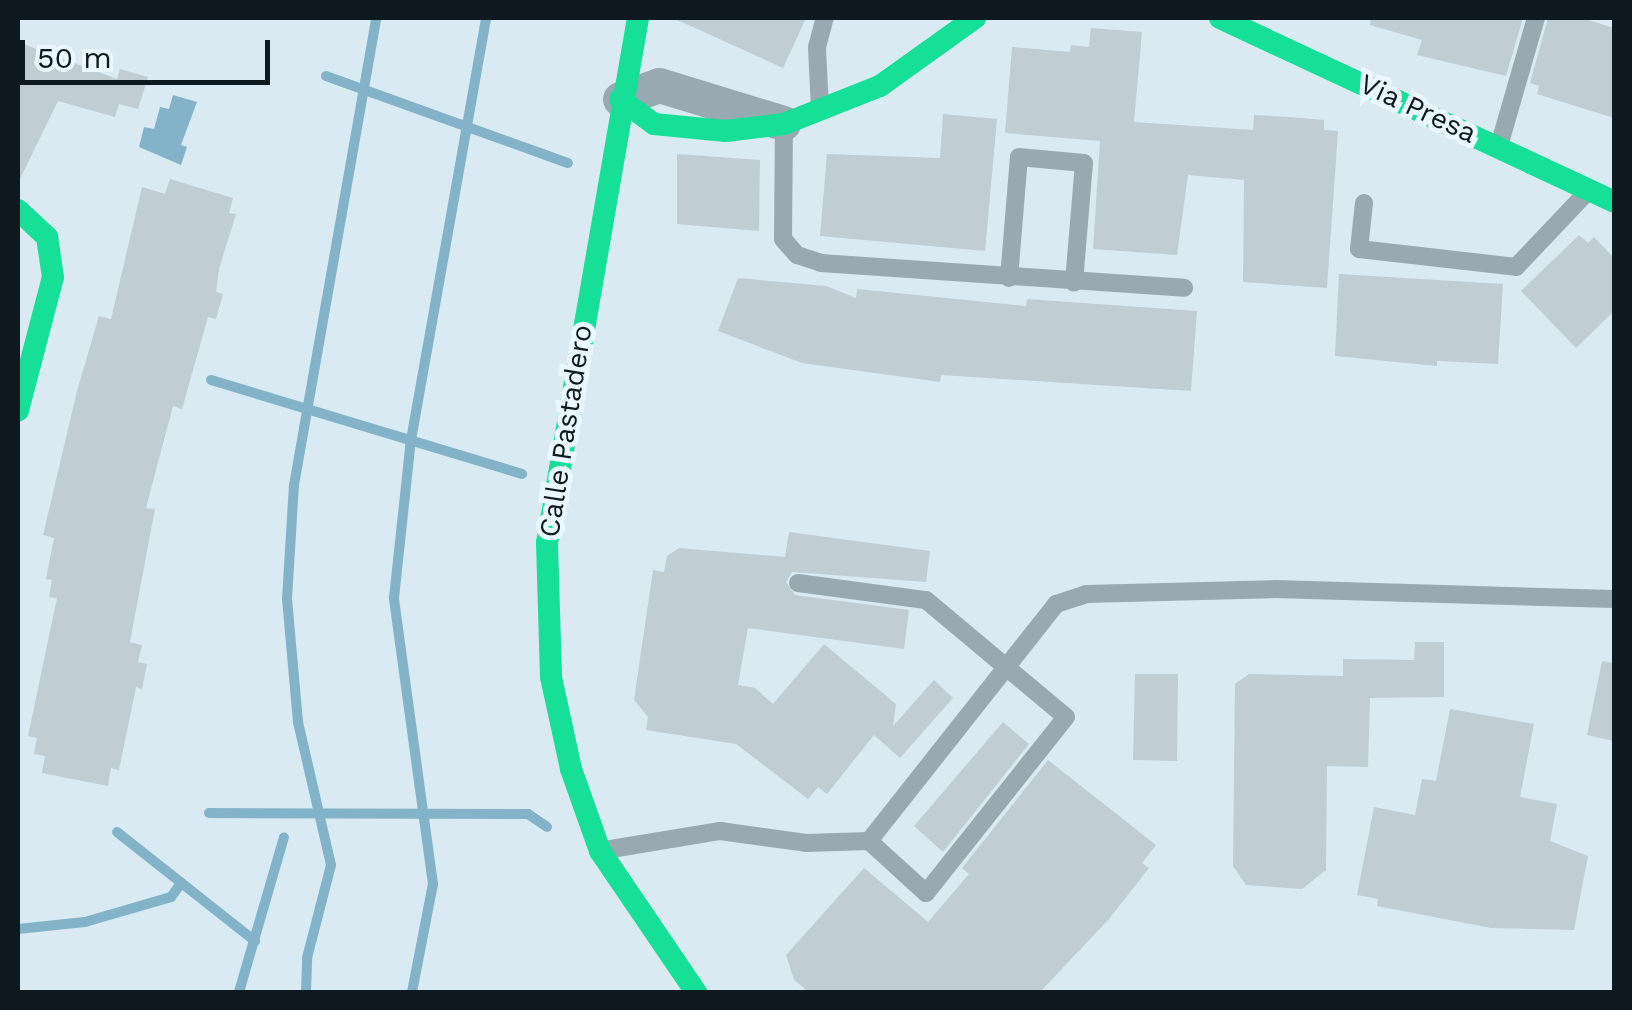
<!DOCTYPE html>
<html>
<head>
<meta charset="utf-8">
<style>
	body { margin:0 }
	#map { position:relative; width:1632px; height:1010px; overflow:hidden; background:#daeaf2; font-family:"Work Sans",sans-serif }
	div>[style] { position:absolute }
	.water>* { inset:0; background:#83b3c9 }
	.stream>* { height:10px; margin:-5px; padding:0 5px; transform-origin:5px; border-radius:5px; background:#83b3c9 }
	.building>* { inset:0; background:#c0cdd3 }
	.lane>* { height:18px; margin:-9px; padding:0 9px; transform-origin:9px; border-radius:9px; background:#99a9b1 }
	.street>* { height:35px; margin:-17.5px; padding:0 17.5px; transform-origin:17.5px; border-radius:17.5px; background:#99a9b1 }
	.fast>* { height:22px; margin:-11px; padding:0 11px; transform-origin:11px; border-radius:11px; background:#16e098 }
	span { translate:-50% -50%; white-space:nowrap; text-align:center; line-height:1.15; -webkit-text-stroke:10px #ebf7fe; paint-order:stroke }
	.street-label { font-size:28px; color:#0f1a20 }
	.frame { position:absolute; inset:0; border:20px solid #0f1a20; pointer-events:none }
	.scale { position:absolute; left:20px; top:40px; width:250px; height:45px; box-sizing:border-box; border:5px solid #0f1a20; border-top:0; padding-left:12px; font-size:30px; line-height:35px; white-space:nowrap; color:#0f1a20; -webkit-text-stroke:8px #ebf7fe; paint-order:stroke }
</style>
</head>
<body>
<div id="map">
	<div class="water">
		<i style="clip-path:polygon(173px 95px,197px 102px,181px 145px,187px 147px,181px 165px,139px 147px,144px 127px,154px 129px,160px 107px,169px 109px)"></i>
	</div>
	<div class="stream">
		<i style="left:326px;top:76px;width:257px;rotate:19.8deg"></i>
		<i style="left:211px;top:380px;width:325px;rotate:16.8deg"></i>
		<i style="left:209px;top:813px;width:319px;rotate:0.2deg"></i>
		<i style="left:528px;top:814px;width:23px;rotate:34deg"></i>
		<i style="left:117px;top:832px;width:176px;rotate:38.3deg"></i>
		<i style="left:18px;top:929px;width:67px;rotate:-6deg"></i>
		<i style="left:85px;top:922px;width:90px;rotate:-16.2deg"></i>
		<i style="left:171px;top:897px;width:17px;rotate:-54deg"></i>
		<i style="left:239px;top:992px;width:161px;rotate:-73.8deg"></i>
		<i style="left:306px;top:992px;width:34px;rotate:-88deg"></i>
		<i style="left:307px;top:958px;width:96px;rotate:-75.5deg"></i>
		<i style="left:331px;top:865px;width:147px;rotate:-103deg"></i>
		<i style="left:298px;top:722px;width:123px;rotate:-95.1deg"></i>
		<i style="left:287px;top:599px;width:114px;rotate:-86.5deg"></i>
		<i style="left:294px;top:485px;width:474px;rotate:-80deg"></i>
		<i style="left:412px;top:992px;width:110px;rotate:-79deg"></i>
		<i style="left:433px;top:884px;width:289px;rotate:-97.8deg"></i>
		<i style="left:394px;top:598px;width:159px;rotate:-83.9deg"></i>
		<i style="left:411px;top:440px;width:429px;rotate:-79.9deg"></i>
	</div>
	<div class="building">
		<i style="clip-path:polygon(673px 18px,806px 18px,783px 68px)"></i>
		<i style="clip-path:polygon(1371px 18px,1523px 18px,1506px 76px,1417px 55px,1422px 40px,1370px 25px)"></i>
		<i style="clip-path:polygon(1548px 18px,1582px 18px,1614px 28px,1614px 118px,1537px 94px,1539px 86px,1530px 83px)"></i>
		<i style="clip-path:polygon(1091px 28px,1142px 32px,1134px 122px,1253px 130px,1254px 115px,1289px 117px,1324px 120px,1324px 130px,1338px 131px,1327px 288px,1243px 282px,1244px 180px,1188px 175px,1177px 255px,1093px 249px,1100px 141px,1005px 133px,1012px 47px,1070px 52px,1071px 45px,1089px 47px)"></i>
		<i style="clip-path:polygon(18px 42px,117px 79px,120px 69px,148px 77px,138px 109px,119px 104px,115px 117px,58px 101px,18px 183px)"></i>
		<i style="clip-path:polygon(943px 114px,997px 119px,985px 251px,820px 236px,827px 154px,940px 158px)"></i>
		<i style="clip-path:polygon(677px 154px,760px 160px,759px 231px,677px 224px)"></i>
		<i style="clip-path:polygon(170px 179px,233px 198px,229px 213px,236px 214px,219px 269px,216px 292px,223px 294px,216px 319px,208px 317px,182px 409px,173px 406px,146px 508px,155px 509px,130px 642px,142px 645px,138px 662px,147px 664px,142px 689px,136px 687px,119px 770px,111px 768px,108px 786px,42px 773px,45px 756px,34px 754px,37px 738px,28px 736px,57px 598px,49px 597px,52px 580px,46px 579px,54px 538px,43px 535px,77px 391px,99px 316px,111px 319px,142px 187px,165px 194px)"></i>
		<i style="clip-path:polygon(1579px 235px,1588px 243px,1594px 237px,1614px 258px,1614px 311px,1576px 348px,1521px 291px)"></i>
		<i style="clip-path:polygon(1339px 274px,1503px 284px,1498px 364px,1437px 361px,1437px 366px,1335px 356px)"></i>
		<i style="clip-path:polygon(738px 278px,826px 286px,856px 298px,857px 289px,1026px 306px,1027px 299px,1197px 311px,1191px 391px,941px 375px,940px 382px,802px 363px,718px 331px)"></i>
		<i style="clip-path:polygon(789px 532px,930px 551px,926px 582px,792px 572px,786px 582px,795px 595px,909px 610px,904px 649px,748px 628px,738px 685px,755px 688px,773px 704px,824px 644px,896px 704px,893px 726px,934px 680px,953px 698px,900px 758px,874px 735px,827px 794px,818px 787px,808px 799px,736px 744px,646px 730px,648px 717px,634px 700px,653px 570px,664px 572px,667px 556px,679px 548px,785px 557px)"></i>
		<i style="clip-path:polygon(1415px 642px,1444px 642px,1444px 697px,1370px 698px,1368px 767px,1327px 766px,1326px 870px,1302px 889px,1246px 885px,1233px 866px,1235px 684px,1249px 674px,1343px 676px,1343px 659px,1414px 660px)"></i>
		<i style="clip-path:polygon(1602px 661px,1614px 663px,1614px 741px,1587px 735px)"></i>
		<i style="clip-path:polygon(1135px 674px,1178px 674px,1177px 761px,1133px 760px)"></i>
		<i style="clip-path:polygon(1450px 709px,1534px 724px,1520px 797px,1557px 804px,1550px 841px,1588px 856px,1574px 930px,1491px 928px,1377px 906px,1378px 899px,1357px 895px,1374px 807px,1415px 815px,1422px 779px,1436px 781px)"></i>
		<i style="clip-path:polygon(1003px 722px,1029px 744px,943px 852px,914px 826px)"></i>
		<i style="clip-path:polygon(1048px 760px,1156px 845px,1142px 863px,1149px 868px,1109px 919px,1040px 992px,809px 992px,794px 980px,786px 955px,864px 868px,928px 922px,969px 874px,962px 868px)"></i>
	</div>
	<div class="lane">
		<i style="left:820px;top:109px;width:62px;rotate:-92.8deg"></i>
		<i style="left:817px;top:47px;width:30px;rotate:-75deg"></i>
		<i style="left:784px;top:124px;width:115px;rotate:90.5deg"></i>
		<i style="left:783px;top:239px;width:21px;rotate:49deg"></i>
		<i style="left:797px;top:255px;width:25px;rotate:18deg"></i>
		<i style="left:821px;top:263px;width:364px;rotate:3.9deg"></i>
		<i style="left:1499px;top:146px;width:133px;rotate:-73.9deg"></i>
		<i style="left:1364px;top:203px;width:46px;rotate:96.2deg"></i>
		<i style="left:1359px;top:249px;width:158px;rotate:6.5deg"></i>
		<i style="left:1516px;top:267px;width:105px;rotate:-46.5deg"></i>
		<i style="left:1009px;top:278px;width:121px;rotate:-85.3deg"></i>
		<i style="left:1019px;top:157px;width:65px;rotate:5.3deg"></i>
		<i style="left:1084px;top:163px;width:120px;rotate:94.8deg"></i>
		<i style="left:798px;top:583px;width:129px;rotate:7.6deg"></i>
		<i style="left:926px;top:600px;width:182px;rotate:39.9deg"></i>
		<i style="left:1066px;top:717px;width:225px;rotate:128.5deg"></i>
		<i style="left:926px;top:893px;width:77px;rotate:-137.6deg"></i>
		<i style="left:605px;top:850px;width:117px;rotate:-9.4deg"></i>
		<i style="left:720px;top:831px;width:87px;rotate:7.9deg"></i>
		<i style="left:806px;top:843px;width:63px;rotate:-1.8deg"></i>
		<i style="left:869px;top:841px;width:302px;rotate:-51.7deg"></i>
		<i style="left:1056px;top:604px;width:32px;rotate:-18deg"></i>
		<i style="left:1086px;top:594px;width:189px;rotate:-1.5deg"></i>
		<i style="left:1275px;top:589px;width:339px;rotate:1.7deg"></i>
	</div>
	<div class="street">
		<i style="left:620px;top:99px;width:41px;rotate:-19.7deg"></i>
		<i style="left:659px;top:85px;width:130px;rotate:17deg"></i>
	</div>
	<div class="fast">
		<i style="left:638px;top:18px;width:533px;rotate:99.83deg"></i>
		<i style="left:547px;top:543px;width:134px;rotate:88.3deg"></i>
		<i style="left:551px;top:677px;width:94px;rotate:77.7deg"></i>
		<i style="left:571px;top:769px;width:87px;rotate:70.5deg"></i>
		<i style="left:600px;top:851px;width:171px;rotate:55.8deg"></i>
		<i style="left:1220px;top:18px;width:435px;rotate:25deg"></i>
		<i style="left:620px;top:99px;width:42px;rotate:36.3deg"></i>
		<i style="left:654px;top:124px;width:72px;rotate:5.6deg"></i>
		<i style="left:726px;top:131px;width:58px;rotate:-6.9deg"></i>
		<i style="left:784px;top:124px;width:103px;rotate:-21.6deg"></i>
		<i style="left:880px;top:86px;width:117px;rotate:-35.6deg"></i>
		<i style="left:18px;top:210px;width:40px;rotate:43deg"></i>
		<i style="left:47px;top:237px;width:40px;rotate:81.5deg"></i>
		<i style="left:53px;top:277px;width:138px;rotate:104.7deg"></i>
	</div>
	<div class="street-label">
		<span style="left:1418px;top:109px;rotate:25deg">Via Presa</span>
		<span style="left:566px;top:431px;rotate:-81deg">Calle Pastadero</span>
	</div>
	<div class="frame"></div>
	<div class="scale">50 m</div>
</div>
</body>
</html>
